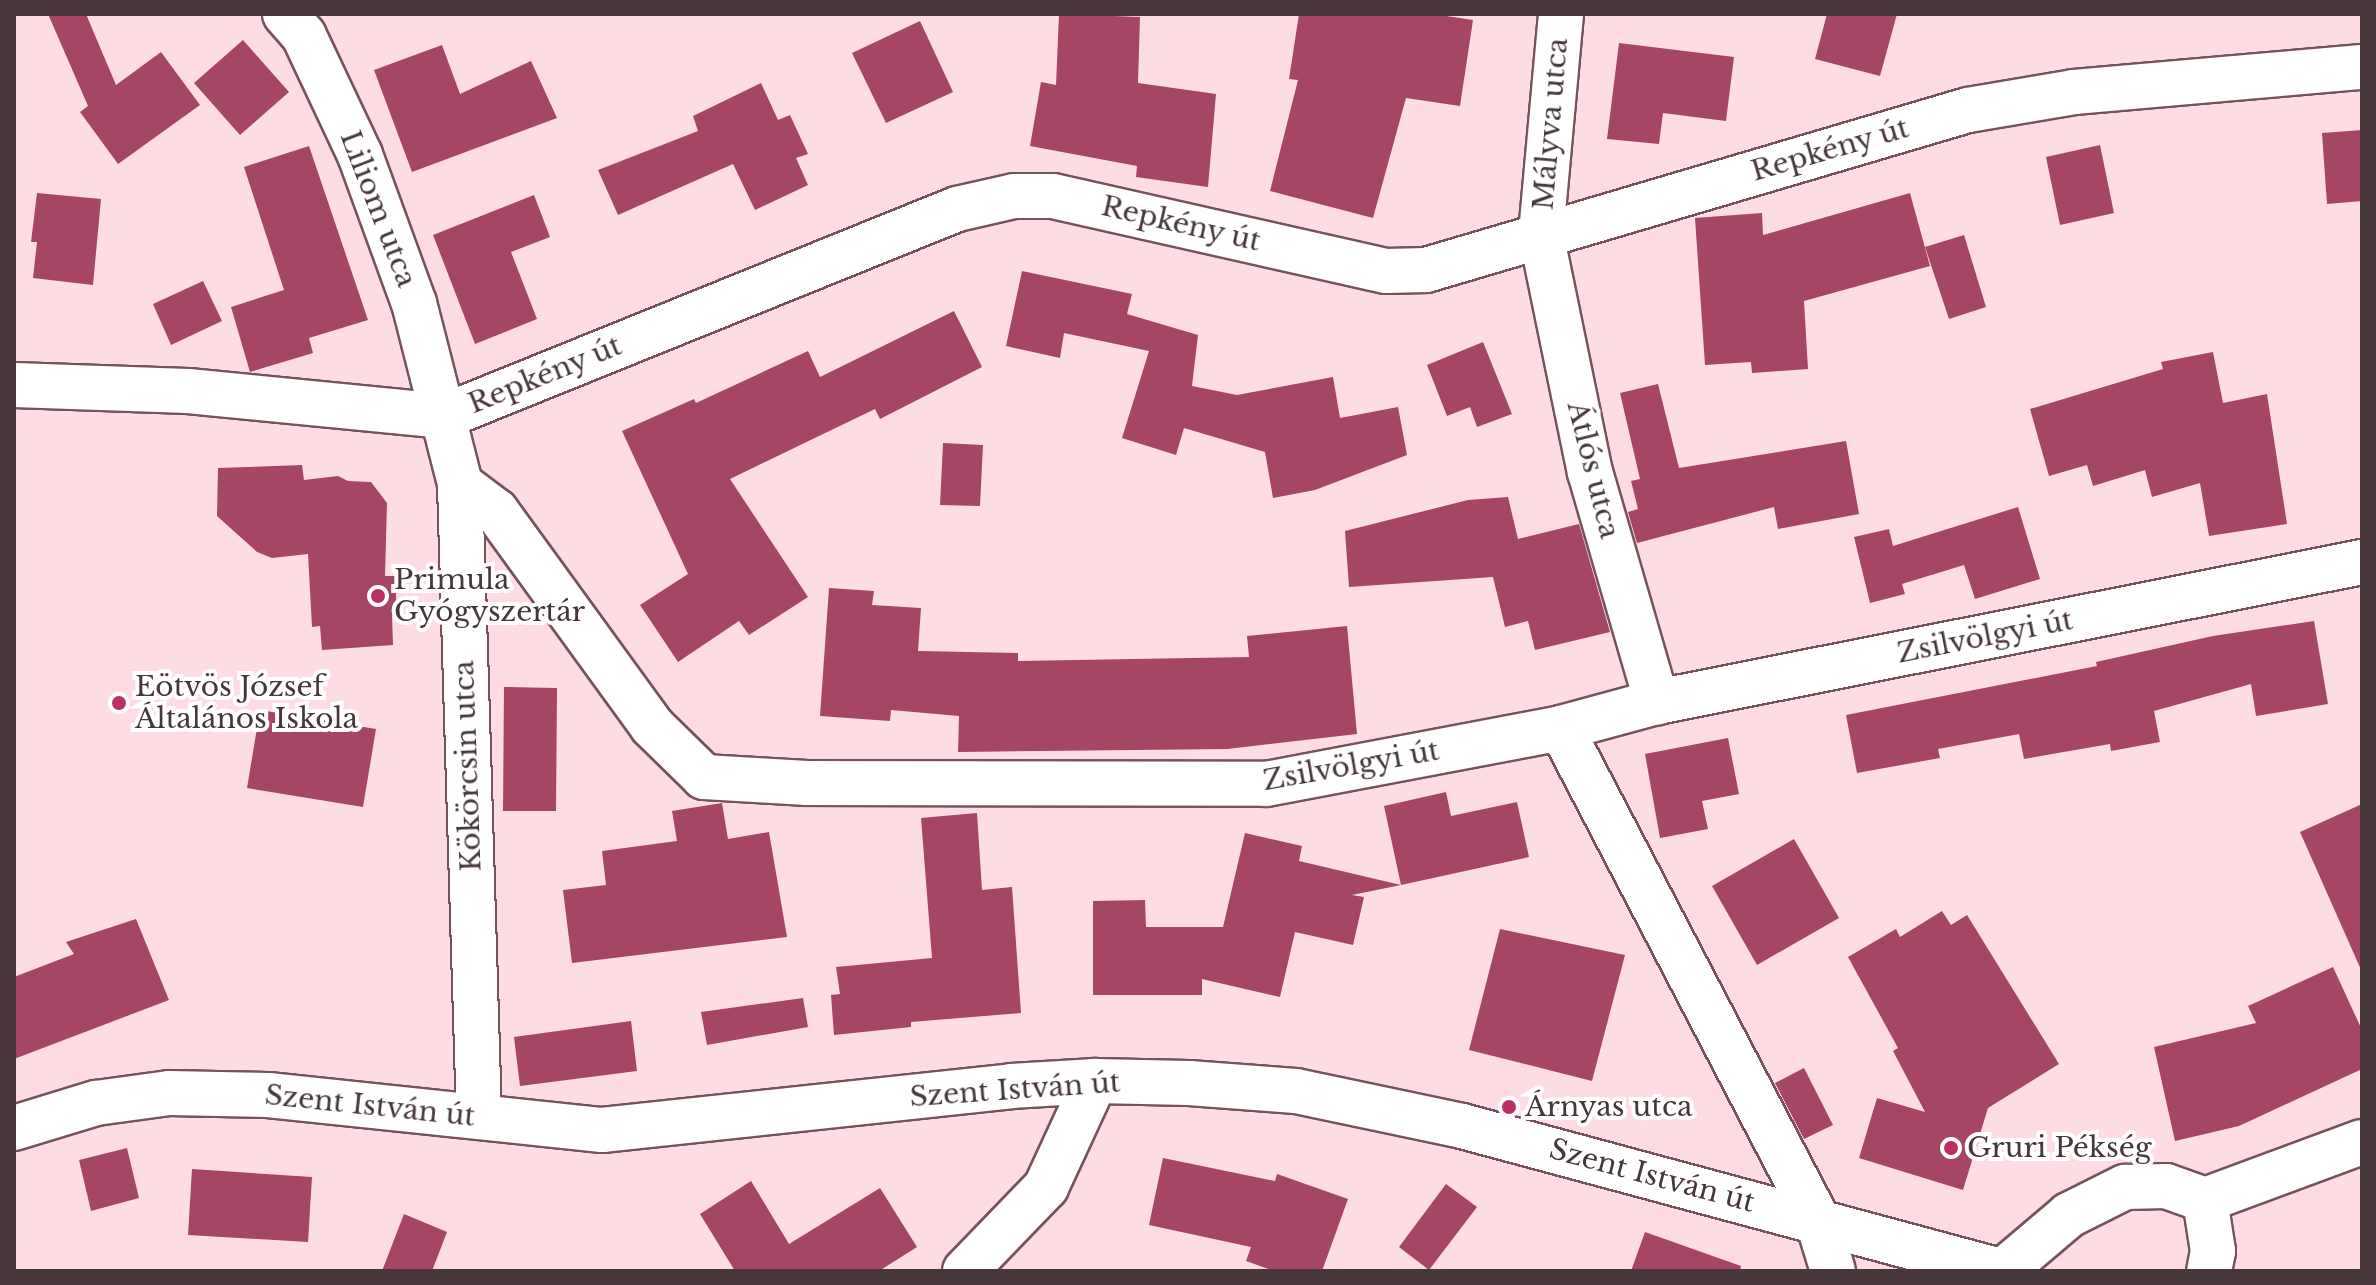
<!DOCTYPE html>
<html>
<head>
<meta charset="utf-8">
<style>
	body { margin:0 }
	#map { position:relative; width:2376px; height:1285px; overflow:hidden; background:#fedce4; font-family:"Libre Baskerville",serif }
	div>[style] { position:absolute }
	.building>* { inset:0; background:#a54665 }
	.roads { filter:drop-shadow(2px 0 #76535c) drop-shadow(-2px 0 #76535c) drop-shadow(0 2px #76535c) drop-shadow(0 -2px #76535c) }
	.street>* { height:44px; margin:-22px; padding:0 22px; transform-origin:22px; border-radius:22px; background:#fff }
	.secondary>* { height:44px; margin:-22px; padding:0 22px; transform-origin:22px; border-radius:22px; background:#fff }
	.dots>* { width:22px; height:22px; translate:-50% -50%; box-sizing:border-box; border:4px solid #fff; border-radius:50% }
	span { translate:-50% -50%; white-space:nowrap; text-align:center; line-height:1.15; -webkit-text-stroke:8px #fff; paint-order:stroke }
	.street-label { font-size:28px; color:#47373b }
	.poi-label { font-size:28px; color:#47373b }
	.left { translate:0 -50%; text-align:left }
	.frame { position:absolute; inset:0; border:16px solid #47373b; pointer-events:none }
</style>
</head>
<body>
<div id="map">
	<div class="building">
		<i style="clip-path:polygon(48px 14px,86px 14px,116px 85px,161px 52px,200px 105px,118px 164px,80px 112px,88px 106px)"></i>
		<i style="clip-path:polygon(1059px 14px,1140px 17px,1138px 83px,1216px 94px,1208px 187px,1136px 177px,1137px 166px,1030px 146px,1041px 82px,1056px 85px)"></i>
		<i style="clip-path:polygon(1299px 14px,1433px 14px,1473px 20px,1460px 106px,1406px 98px,1373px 218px,1270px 191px,1298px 80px,1289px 79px)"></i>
		<i style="clip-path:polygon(1827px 14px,1897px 14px,1880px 76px,1815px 59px)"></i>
		<i style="clip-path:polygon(920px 21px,953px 92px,886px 123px,852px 53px)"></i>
		<i style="clip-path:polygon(243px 40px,289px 92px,240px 135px,194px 83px)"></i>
		<i style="clip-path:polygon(1619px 43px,1734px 57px,1726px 121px,1663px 113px,1659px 144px,1607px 139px)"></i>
		<i style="clip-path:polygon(442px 45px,460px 94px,531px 61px,557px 118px,412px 172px,374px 70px)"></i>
		<i style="clip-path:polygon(761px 83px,778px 120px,790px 115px,808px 154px,796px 158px,808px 185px,755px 210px,733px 164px,618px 215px,598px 170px,698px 131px,693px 116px)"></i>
		<i style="clip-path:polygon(2362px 130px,2362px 201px,2327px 204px,2322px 133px)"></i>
		<i style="clip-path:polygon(2100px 145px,2114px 213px,2060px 225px,2046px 157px)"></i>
		<i style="clip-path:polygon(309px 146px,368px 320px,309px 338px,313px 353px,250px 372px,231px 307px,284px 290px,244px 167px)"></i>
		<i style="clip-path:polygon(37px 193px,101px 199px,93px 285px,33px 278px,37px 242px,31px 242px)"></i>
		<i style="clip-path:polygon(1910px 193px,1930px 266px,1804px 301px,1808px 369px,1752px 373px,1751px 362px,1705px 365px,1695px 218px,1762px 213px,1763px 235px)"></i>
		<i style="clip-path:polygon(534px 195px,550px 237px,511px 252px,537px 319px,475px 344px,433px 235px)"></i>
		<i style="clip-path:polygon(1964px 235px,1986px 307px,1949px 319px,1925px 247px)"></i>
		<i style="clip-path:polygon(1022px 271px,1132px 294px,1127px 314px,1198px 335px,1192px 386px,1237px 395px,1333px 377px,1340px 418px,1398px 407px,1407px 455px,1315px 490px,1273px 498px,1265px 452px,1184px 428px,1176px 455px,1122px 438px,1149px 351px,1064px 333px,1060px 358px,1006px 346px)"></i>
		<i style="clip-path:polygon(203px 281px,222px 321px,171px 345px,153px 304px)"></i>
		<i style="clip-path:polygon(954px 311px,982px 367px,880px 419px,875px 409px,730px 479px,808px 597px,749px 635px,739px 621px,678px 662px,640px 605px,688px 574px,622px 431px,694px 399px,696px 403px,808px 351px,820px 377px)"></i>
		<i style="clip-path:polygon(1483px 342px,1512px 414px,1477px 427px,1470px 407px,1447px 416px,1427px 365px)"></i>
		<i style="clip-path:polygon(2213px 352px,2223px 403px,2267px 394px,2287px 524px,2209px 536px,2200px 483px,2152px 497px,2145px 470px,2093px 486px,2087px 465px,2049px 476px,2030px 409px,2163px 369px,2161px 362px)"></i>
		<i style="clip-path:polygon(1658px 384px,1679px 468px,1846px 441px,1859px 514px,1778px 529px,1774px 507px,1637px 543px,1628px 512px,1638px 509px,1631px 481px,1640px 479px,1620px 393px)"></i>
		<i style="clip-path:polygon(943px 443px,983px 445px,980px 506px,940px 505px)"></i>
		<i style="clip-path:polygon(302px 465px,304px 480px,338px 476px,348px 481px,371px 482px,387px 503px,385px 576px,395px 576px,397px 616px,392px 616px,393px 645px,322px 650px,320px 626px,312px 627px,308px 554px,272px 558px,257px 552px,217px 516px,218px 468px)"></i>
		<i style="clip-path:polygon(1508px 497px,1518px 539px,1579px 524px,1610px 632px,1535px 650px,1528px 621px,1505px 627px,1493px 577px,1349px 587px,1345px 531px,1468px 500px)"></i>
		<i style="clip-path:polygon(2018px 507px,2040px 579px,1975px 599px,1964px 565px,1902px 584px,1905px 594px,1870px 603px,1854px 537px,1889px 529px,1893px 546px)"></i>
		<i style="clip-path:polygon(829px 588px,874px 591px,872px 605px,921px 608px,918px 651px,1018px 653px,1018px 661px,1249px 657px,1247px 636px,1347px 626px,1357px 734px,1227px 749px,958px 752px,959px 716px,891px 710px,890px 721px,820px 716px)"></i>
		<i style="clip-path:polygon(2314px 621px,2328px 704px,2256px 716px,2251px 684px,2154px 711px,2160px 742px,2111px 751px,2110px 744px,2024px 759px,2019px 734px,1938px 749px,1940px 758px,1857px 773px,1846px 715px,2097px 666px,2096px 662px,2213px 636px)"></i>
		<i style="clip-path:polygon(504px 687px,557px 688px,556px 811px,503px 811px)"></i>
		<i style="clip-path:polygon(260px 710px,376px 729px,363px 807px,247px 788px)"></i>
		<i style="clip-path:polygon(1728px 738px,1739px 794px,1702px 801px,1708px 829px,1660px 838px,1645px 754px)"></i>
		<i style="clip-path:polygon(1446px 792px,1451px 816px,1517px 802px,1529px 857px,1401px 885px,1384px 806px)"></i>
		<i style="clip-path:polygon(722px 803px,728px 839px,769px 832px,787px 937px,572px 963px,563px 890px,606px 885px,602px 851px,677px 841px,672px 811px)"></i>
		<i style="clip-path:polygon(2362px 804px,2362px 972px,2300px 832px)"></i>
		<i style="clip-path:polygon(977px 813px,982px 890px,1012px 887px,1021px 1013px,911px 1022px,911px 1027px,834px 1035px,831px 995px,840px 994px,836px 967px,932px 958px,921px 818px)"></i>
		<i style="clip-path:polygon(1245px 833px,1302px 846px,1299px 861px,1401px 885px,1352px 895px,1364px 897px,1353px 945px,1295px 932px,1280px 997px,1202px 979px,1202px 995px,1093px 995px,1093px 901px,1145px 900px,1146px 927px,1223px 927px)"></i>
		<i style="clip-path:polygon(1794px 839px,1839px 918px,1757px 965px,1712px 886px)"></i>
		<i style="clip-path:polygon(1942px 911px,1951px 925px,1967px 915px,2059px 1064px,1988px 1108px,1963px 1190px,1859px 1158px,1877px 1098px,1925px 1112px,1893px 1051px,1898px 1048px,1848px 957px,1896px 929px,1900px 937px)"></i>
		<i style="clip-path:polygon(136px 919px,169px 1000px,14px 1059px,14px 977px,74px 954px,66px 942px)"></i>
		<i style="clip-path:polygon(1500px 929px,1625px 955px,1592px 1081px,1469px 1050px)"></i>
		<i style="clip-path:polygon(2333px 967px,2362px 1030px,2362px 1069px,2239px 1126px,2175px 1141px,2154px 1047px,2256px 1023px,2248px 1006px)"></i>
		<i style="clip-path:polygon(803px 998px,808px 1027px,707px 1045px,701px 1012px)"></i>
		<i style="clip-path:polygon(631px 1021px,637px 1071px,520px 1086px,514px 1037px)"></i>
		<i style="clip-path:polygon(1804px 1068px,1833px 1125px,1804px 1139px,1775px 1083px)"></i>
		<i style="clip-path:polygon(127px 1148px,139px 1198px,91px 1211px,79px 1160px)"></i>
		<i style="clip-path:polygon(1163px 1158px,1275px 1181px,1277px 1174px,1348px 1199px,1322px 1271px,1274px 1271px,1246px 1261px,1251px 1247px,1149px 1225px)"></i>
		<i style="clip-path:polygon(192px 1169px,312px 1177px,308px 1242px,188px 1235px)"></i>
		<i style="clip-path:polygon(751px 1181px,789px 1244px,880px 1188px,917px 1247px,879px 1271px,735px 1271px,700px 1214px)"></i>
		<i style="clip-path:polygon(1446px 1184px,1477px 1207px,1429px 1270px,1399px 1247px)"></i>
		<i style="clip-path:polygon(404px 1214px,447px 1232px,432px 1271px,382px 1271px)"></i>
		<i style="clip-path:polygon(1645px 1232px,1741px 1266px,1740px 1271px,1631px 1271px)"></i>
	</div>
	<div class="roads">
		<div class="street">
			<i style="left:285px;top:14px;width:29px;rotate:49deg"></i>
			<i style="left:304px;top:36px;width:132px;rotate:64.8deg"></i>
			<i style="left:360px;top:155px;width:158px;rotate:70deg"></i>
			<i style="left:414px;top:303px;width:187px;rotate:75.7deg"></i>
			<i style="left:460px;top:484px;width:633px;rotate:88.28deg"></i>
			<i style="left:1561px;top:14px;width:221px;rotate:95.2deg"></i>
			<i style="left:1541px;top:234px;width:243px;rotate:78.4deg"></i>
			<i style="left:1590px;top:472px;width:240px;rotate:73.8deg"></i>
			<i style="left:14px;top:385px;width:174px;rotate:2deg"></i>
			<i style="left:188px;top:391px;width:258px;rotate:5.6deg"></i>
			<i style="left:445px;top:416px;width:552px;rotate:-22.01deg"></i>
			<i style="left:957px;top:209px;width:58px;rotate:-12.8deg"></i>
			<i style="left:1014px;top:196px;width:39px"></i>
			<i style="left:1053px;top:196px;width:341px;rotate:12.7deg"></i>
			<i style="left:1386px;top:271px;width:40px;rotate:-1.4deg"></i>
			<i style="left:1426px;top:270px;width:565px;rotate:-16.45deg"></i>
			<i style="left:1968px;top:110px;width:108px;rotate:-9.6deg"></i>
			<i style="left:2074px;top:92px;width:289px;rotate:-5deg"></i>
			<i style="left:460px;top:484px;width:45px;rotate:36.9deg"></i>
			<i style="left:496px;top:511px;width:266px;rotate:54deg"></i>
			<i style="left:652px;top:726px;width:73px;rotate:44.4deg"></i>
			<i style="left:704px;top:777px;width:103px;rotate:3.3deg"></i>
			<i style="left:807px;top:783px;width:459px;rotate:0.1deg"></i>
			<i style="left:1266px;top:784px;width:300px;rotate:-10.7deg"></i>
			<i style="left:1561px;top:728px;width:99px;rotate:-15.2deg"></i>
			<i style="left:1657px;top:702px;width:719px;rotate:-11.23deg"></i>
			<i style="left:1561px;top:728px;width:554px;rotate:62.46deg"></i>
			<i style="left:1817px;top:1219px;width:54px;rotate:72.9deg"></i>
			<i style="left:2205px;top:1200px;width:52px;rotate:81.1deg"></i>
			<i style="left:2213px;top:1251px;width:20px;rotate:101deg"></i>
			<i style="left:965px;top:1271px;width:117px;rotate:-46deg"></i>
			<i style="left:1046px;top:1187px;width:117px;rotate:-65.2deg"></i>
			<i style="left:2003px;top:1271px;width:87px;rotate:-40.3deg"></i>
			<i style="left:2069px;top:1215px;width:63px;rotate:-26.6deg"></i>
			<i style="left:2125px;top:1187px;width:41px;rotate:-1.4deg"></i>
			<i style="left:2166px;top:1186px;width:41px;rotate:19.7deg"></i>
			<i style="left:2205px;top:1200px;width:167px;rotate:-20.3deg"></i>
		</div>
		<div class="secondary">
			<i style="left:14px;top:1128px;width:86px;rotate:-17deg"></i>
			<i style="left:96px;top:1103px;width:74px;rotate:-7.8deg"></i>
			<i style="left:169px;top:1093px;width:99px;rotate:1.2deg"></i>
			<i style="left:268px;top:1095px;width:336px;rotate:6deg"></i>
			<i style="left:602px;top:1130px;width:411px;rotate:-6.1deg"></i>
			<i style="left:1011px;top:1086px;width:84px;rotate:-3.4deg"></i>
			<i style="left:1095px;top:1081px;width:94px;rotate:1.2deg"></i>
			<i style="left:1189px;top:1083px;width:107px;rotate:4.3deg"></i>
			<i style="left:1296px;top:1091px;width:170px;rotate:11.9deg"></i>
			<i style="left:1462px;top:1126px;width:557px;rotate:15.08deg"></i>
		</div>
	</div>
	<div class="dots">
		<i style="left:378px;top:596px;background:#bb2f65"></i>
		<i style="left:119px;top:703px;background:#bb2f65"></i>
		<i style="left:1509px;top:1107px;background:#bb2f65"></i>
		<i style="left:1951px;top:1148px;background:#bb2f65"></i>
	</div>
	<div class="street-label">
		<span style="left:1551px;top:124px;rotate:-85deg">Mályva utca</span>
		<span style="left:1830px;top:150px;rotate:-16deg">Repkény út</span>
		<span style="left:378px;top:209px;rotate:69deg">Liliom utca</span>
		<span style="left:1181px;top:224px;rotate:13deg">Repkény út</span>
		<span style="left:545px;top:375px;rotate:-22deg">Repkény út</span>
		<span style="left:1593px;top:470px;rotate:76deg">Átlós utca</span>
		<span style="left:1985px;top:637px;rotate:-11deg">Zsilvölgyi út</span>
		<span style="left:468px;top:766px;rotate:-92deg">Kökörcsin utca</span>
		<span style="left:1351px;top:766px;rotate:-10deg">Zsilvölgyi út</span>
		<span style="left:1015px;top:1090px;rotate:-4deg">Szent István út</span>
		<span style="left:370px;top:1106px;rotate:6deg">Szent István út</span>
		<span style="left:1652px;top:1176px;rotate:15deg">Szent István út</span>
	</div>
	<div class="poi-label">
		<span class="left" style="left:394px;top:596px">Primula<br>Gyógyszertár</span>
		<span class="left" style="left:135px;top:703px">Eötvös József<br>Általános Iskola</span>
		<span class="left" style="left:1525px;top:1107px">Árnyas utca</span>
		<span class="left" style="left:1967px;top:1148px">Gruri Pékség</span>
	</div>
	<div class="frame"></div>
</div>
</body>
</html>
